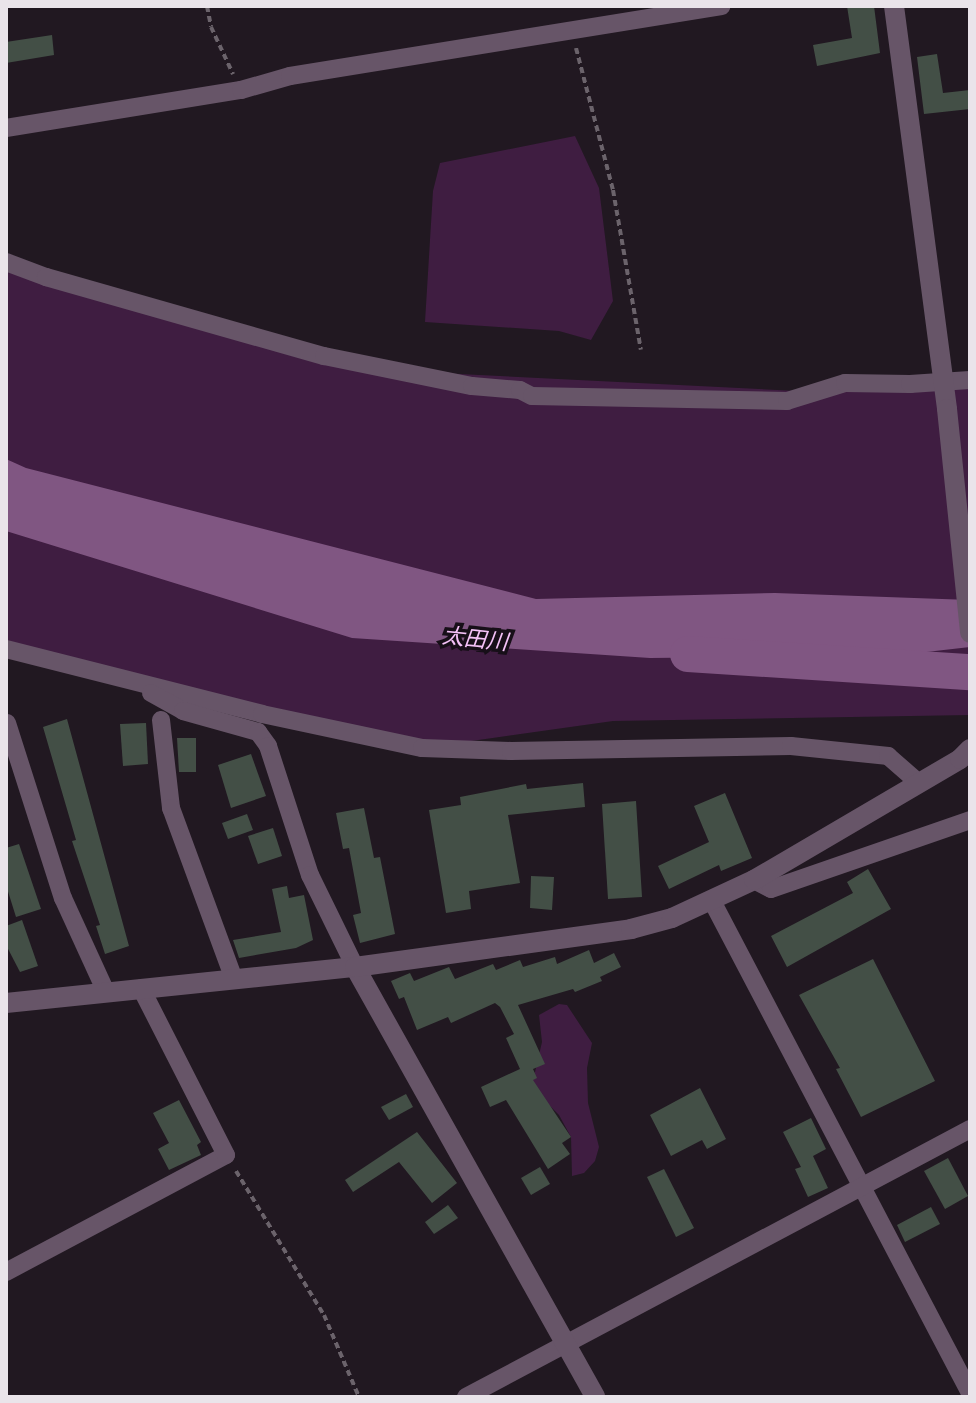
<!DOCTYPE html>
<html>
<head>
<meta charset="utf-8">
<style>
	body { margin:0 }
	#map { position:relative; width:976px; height:1403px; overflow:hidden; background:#211821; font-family:Roboto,"Noto Sans JP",sans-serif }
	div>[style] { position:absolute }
	.green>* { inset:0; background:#3f1d41 }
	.water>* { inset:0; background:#805682 }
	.river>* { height:36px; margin:-18px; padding:0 18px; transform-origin:18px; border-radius:18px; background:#805682 }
	.building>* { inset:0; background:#434f46 }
	.path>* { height:4px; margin-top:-2px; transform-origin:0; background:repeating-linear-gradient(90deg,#6b636b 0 6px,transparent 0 10px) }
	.minor>* { height:18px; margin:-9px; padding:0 9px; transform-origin:9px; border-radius:9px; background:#675568 }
	.tertiary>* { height:20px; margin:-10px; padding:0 10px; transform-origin:10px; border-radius:10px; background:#675568 }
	span { translate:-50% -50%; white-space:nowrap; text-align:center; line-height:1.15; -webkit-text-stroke:7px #170f18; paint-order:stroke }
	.water-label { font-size:22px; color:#f5c2f8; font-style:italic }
	.frame { position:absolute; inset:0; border:8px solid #eae4ea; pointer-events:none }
</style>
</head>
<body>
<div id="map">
	<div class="green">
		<i style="clip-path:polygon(575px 136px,599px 188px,613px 301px,591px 340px,559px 331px,425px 322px,433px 191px,440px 163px)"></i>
		<i style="clip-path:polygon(6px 257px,398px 371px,837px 393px,845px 383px,970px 377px,970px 715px,613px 721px,422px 748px,6px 649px)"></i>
		<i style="clip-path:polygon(559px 1004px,567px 1005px,592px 1043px,587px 1068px,588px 1103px,599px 1147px,595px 1161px,584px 1173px,572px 1176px,571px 1137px,559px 1115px,543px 1099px,518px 1091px,535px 1072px,542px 1042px,539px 1015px)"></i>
	</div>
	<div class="water">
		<i style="clip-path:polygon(6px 459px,26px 468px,536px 599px,775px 593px,970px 600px,970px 647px,900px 655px,650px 658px,352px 638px,6px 531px)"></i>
	</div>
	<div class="river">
		<i style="left:688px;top:654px;width:283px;rotate:3.7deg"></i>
	</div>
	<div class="building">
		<i style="clip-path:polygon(847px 6px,874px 6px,880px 53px,817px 66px,813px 45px,852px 38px)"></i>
		<i style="clip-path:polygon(52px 35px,54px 55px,6px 63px,6px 42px)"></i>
		<i style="clip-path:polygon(937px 54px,943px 93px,970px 90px,970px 109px,924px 114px,917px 57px)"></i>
		<i style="clip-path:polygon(67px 719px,129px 946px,105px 954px,96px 926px,100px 925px,72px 841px,76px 840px,43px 727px)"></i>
		<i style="clip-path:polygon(146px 723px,148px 764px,123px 766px,120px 724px)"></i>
		<i style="clip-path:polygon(177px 738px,196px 738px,196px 772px,179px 772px)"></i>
		<i style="clip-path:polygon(251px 754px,266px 796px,231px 808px,218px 765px)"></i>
		<i style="clip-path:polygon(583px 783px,585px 807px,508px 815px,520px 883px,469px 891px,471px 909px,446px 913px,429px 810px,461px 805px,460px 797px,526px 784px,527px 789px)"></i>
		<i style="clip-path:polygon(725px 793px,752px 858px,721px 871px,719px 865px,669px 889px,658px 866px,709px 842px,694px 806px)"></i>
		<i style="clip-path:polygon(636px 801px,642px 897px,608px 899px,602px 804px)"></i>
		<i style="clip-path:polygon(364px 808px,374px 858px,380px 857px,395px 934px,360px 943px,353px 915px,361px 913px,349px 848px,343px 849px,336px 813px)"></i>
		<i style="clip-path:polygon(247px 814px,253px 830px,228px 839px,222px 823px)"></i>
		<i style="clip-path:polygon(273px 828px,282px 856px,258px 864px,248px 836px)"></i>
		<i style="clip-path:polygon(19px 844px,41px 909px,16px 917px,6px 885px,6px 848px)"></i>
		<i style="clip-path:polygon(868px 869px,891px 909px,787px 967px,771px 936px,853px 893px,847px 882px)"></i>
		<i style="clip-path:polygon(531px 876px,554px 877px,552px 910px,530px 908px)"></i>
		<i style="clip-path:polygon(287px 886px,289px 898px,304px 895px,313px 940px,296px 948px,239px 958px,233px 940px,281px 932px,272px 889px)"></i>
		<i style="clip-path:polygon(22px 920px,38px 966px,20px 972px,6px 945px,6px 926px)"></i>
		<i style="clip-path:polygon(589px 950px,594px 963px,614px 953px,621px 967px,600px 977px,602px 981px,575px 992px,573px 989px,518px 1005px,545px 1064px,533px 1069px,537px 1078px,533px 1080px,571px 1137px,562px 1143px,570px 1154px,548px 1169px,506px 1100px,490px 1107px,481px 1087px,520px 1069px,506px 1038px,514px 1034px,500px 1007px,495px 1003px,451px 1023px,448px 1017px,417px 1030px,404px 997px,399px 999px,391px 981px,410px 973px,414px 981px,449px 967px,455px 979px,493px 964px,496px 970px,520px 960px,523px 967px,555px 957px,557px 964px)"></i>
		<i style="clip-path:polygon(873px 959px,935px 1081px,861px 1117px,836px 1069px,840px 1068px,799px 995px)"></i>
		<i style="clip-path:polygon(700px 1088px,726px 1139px,707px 1149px,702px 1140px,671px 1156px,650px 1115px)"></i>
		<i style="clip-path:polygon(406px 1094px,413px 1107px,389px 1120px,381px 1107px)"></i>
		<i style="clip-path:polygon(179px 1100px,201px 1142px,197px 1145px,201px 1155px,169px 1170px,158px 1149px,169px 1143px,153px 1113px)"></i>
		<i style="clip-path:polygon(811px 1118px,826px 1149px,813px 1156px,828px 1188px,808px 1197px,795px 1169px,801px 1167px,783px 1132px)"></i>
		<i style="clip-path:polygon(417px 1132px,457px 1183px,432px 1203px,399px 1162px,353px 1192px,345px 1180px)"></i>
		<i style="clip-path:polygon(948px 1158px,968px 1196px,945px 1209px,924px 1171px)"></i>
		<i style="clip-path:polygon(540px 1167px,550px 1184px,531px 1195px,521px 1178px)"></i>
		<i style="clip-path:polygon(664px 1169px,694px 1228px,676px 1237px,647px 1177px)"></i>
		<i style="clip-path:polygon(448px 1205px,458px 1218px,434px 1234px,425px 1222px)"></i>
		<i style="clip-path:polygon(931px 1207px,940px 1224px,905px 1242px,897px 1225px)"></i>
	</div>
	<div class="path">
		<i style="left:207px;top:6px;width:21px;rotate:79deg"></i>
		<i style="left:211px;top:27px;width:52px;rotate:64.9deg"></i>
		<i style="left:576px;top:48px;width:147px;rotate:75.4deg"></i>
		<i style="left:613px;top:190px;width:162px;rotate:80.1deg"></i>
		<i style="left:236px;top:1171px;width:169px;rotate:58.6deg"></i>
		<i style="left:324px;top:1315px;width:89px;rotate:66.9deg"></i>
	</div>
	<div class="minor">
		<i style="left:6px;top:128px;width:238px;rotate:-9.2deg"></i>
		<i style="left:241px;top:90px;width:51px;rotate:-15.9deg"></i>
		<i style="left:290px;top:76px;width:437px;rotate:-9.2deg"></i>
		<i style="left:6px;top:262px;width:43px;rotate:20.6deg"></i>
		<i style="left:46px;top:277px;width:289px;rotate:15.9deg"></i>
		<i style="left:324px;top:356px;width:151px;rotate:11.5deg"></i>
		<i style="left:472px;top:386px;width:48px;rotate:4.8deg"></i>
		<i style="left:520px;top:390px;width:13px;rotate:27deg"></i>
		<i style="left:532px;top:396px;width:255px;rotate:1.1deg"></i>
		<i style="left:787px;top:401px;width:61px;rotate:-17.2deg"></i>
		<i style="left:845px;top:383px;width:65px;rotate:0.9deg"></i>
		<i style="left:910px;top:384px;width:60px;rotate:-3.8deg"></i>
		<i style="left:6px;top:649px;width:264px;rotate:14.2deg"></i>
		<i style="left:262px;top:714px;width:164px;rotate:12deg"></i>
		<i style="left:422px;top:748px;width:89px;rotate:1.9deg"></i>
		<i style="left:511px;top:751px;width:280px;rotate:-1deg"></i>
		<i style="left:791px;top:746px;width:98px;rotate:5.9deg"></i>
		<i style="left:888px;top:756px;width:41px;rotate:41.1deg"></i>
		<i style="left:151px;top:693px;width:37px;rotate:29deg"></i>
		<i style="left:183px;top:711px;width:78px;rotate:15.6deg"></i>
		<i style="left:258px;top:732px;width:17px;rotate:54deg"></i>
		<i style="left:268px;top:746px;width:136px;rotate:72deg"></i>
		<i style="left:310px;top:875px;width:102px;rotate:63.9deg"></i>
		<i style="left:161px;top:720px;width:89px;rotate:83.5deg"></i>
		<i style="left:171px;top:808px;width:182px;rotate:69.8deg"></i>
		<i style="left:7px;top:723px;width:184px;rotate:72.3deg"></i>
		<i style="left:63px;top:898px;width:103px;rotate:65.4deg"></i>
		<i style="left:754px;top:880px;width:19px;rotate:28deg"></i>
		<i style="left:771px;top:889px;width:211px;rotate:-19.1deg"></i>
		<i style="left:712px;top:901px;width:556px;rotate:62.33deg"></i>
		<i style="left:6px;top:1272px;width:249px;rotate:-28deg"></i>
		<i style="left:226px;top:1155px;width:187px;rotate:-117deg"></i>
		<i style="left:466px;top:1397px;width:571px;rotate:-28deg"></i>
	</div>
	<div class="tertiary">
		<i style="left:894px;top:6px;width:406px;rotate:82.5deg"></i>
		<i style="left:947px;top:409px;width:225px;rotate:84.1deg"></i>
		<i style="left:355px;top:967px;width:492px;rotate:60.8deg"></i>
		<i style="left:6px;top:1003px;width:351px;rotate:-5.9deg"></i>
		<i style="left:355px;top:967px;width:279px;rotate:-7.8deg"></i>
		<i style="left:631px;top:929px;width:42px;rotate:-15deg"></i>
		<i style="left:672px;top:918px;width:90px;rotate:-24.9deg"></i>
		<i style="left:754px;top:880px;width:239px;rotate:-30.4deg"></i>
		<i style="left:960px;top:759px;width:14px;rotate:-45deg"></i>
	</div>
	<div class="water-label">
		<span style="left:475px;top:639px;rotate:6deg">太田川</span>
	</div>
	<div class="frame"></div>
</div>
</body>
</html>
